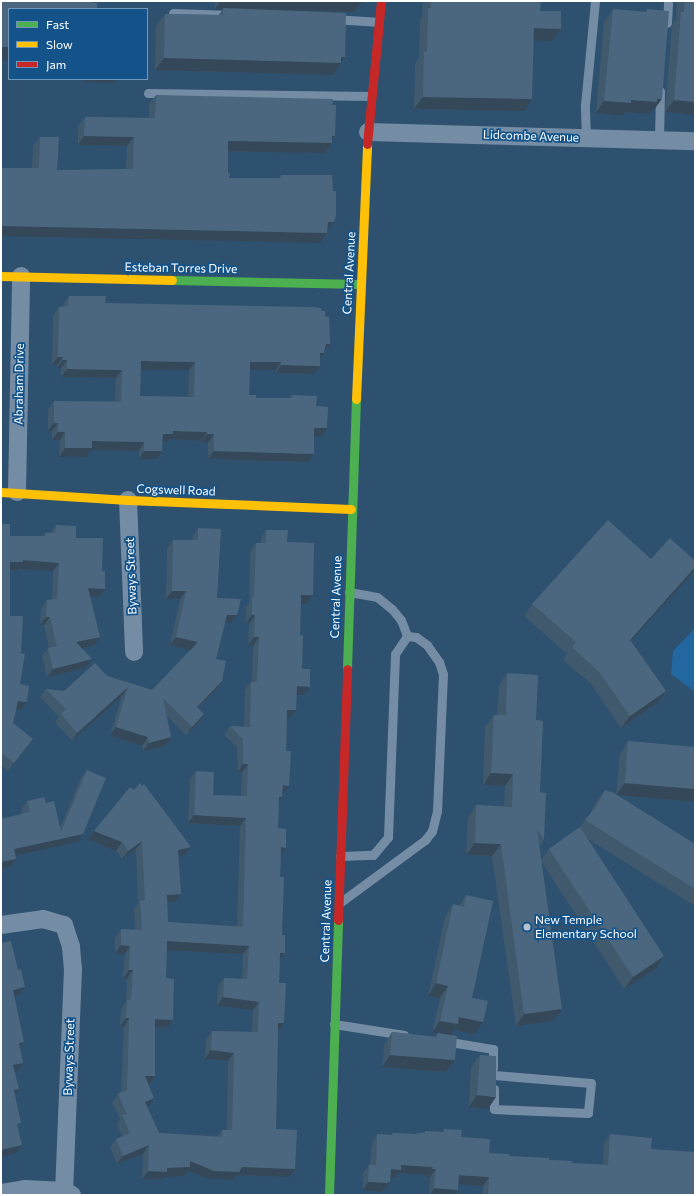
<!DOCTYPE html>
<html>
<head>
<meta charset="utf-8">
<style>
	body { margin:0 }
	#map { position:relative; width:696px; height:1196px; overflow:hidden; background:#2e516f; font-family:Commissioner,sans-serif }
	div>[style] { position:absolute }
	.green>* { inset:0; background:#2367a0 }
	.lane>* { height:9px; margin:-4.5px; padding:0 4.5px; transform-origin:4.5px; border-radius:4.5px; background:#758da4 }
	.street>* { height:18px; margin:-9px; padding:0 9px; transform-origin:9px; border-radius:9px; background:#758da4 }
	.fast>* { height:9px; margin:-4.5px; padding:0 4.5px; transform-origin:4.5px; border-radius:4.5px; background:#4caf50 }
	.slow>* { height:9px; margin:-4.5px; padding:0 4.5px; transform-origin:4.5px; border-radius:4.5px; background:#ffc107 }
	.jam>* { height:9px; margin:-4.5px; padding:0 4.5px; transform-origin:4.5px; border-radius:4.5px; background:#c62828 }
	.wall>* { inset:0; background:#40596d }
	.shaded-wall>* { inset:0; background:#344859 }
	.building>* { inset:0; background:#4b677f }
	.dots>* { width:11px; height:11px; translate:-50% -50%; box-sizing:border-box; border:2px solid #13538a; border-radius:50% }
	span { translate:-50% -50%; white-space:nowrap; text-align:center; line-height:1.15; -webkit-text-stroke:3.5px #13538a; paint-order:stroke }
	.street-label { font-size:12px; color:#fff }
	.poi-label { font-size:12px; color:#fff }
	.left { translate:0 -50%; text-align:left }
	.frame { position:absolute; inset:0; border:2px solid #fff; pointer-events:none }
	.legend { position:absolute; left:8px; top:8px; width:140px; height:72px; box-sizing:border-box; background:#13538a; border:1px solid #7198b9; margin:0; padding:5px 7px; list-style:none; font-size:12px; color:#fff }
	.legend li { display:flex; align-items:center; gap:8px; height:20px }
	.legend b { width:20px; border:1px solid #7198b9 }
</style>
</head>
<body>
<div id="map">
	<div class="green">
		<i style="clip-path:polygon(695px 628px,695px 692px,671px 674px,673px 651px)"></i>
	</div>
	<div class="lane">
		<i style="left:173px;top:13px;width:57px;rotate:2deg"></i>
		<i style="left:334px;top:19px;width:45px;rotate:3.8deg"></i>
		<i style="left:667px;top:23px;width:22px;rotate:-87deg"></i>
		<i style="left:148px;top:93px;width:223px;rotate:0.8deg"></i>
		<i style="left:586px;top:138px;width:33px;rotate:-92deg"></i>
		<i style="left:585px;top:105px;width:104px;rotate:-84.5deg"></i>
		<i style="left:659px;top:140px;width:49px;rotate:-88.8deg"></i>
		<i style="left:349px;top:592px;width:28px;rotate:10deg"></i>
		<i style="left:377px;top:597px;width:19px;rotate:39deg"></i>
		<i style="left:392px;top:609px;width:14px;rotate:51deg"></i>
		<i style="left:401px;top:620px;width:17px;rotate:69deg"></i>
		<i style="left:340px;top:856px;width:33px;rotate:-2deg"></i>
		<i style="left:373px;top:855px;width:23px;rotate:-50deg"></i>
		<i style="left:388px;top:837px;width:183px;rotate:-87.8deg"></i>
		<i style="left:395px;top:654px;width:22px;rotate:-56deg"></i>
		<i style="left:407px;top:636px;width:9px;rotate:6deg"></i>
		<i style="left:416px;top:637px;width:14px;rotate:36deg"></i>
		<i style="left:427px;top:645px;width:21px;rotate:55deg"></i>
		<i style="left:439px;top:662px;width:13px;rotate:72deg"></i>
		<i style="left:443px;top:674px;width:137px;rotate:92.5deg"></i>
		<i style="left:437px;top:811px;width:21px;rotate:104deg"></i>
		<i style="left:432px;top:831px;width:11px;rotate:128deg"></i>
		<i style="left:425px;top:840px;width:104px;rotate:143.6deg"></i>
		<i style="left:334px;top:1024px;width:71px;rotate:8.9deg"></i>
		<i style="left:444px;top:1041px;width:50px;rotate:9.3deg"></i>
		<i style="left:493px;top:1049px;width:19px;rotate:90deg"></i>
		<i style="left:494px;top:1075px;width:97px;rotate:4.7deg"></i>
		<i style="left:591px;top:1083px;width:30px;rotate:96deg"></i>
		<i style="left:588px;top:1113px;width:94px;rotate:-177.6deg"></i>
		<i style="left:494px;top:1109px;width:20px;rotate:-90deg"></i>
	</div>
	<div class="street">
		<i style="left:368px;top:132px;width:327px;rotate:1.6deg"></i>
		<i style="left:17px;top:492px;width:216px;rotate:-88.9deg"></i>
		<i style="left:128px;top:500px;width:152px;rotate:87.7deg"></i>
		<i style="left:1px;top:925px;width:42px;rotate:-8.1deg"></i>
		<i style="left:43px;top:919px;width:22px;rotate:16deg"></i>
		<i style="left:64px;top:925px;width:23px;rotate:72deg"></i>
		<i style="left:71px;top:947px;width:22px;rotate:85deg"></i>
		<i style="left:73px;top:969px;width:222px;rotate:92.3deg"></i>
		<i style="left:1px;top:1193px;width:24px;rotate:-9deg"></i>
		<i style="left:25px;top:1189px;width:39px;rotate:3deg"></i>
		<i style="left:64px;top:1191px;width:9px;rotate:27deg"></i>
	</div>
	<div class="fast">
		<i style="left:172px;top:280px;width:188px;rotate:1.2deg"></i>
		<i style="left:347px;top:669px;width:270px;rotate:-88.1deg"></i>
		<i style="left:329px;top:1195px;width:275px;rotate:-88.1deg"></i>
	</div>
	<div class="slow">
		<i style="left:1px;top:276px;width:171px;rotate:1.3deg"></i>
		<i style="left:356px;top:399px;width:255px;rotate:-87.5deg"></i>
		<i style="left:1px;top:492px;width:127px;rotate:3.6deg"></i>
		<i style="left:128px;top:500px;width:223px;rotate:2.3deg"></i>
	</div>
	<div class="jam">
		<i style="left:367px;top:144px;width:144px;rotate:-84.4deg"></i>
		<i style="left:338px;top:920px;width:251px;rotate:-87.9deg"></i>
	</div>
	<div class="wall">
		<i style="clip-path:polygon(215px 1px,363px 1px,355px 12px,256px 10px,341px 62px,333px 75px,155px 70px,156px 26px,165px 14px,219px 15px,223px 9px,215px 9px)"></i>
		<i style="clip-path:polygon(423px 1px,541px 1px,540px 11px,561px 29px,552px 41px,534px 40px,524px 111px,414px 109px,415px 64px,419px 58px,420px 20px,422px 17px)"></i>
		<i style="clip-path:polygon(677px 1px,695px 1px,695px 115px,665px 112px,672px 24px,676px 19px)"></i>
		<i style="clip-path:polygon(613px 9px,645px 12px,647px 9px,653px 111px,651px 111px,649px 114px,625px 112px,622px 116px,596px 113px,604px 22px)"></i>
		<i style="clip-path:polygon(156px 95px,332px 105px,335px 136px,325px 153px,228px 151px,228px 173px,229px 178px,279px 178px,281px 175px,327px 231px,327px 233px,320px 243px,32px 168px,33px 146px,40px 137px,57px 170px,126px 169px,127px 146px,78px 145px,78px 126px,85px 117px,149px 118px,149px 104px)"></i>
		<i style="clip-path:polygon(evenodd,69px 296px,105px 303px,324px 352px,320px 359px,314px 374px,276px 373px,276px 370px,250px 370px,249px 395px,256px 398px,289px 398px,292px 395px,316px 406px,322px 437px,314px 436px,308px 462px,208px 459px,208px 443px,201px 442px,201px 441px,169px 439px,167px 442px,162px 442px,157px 459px,139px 459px,139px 451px,91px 450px,86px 457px,59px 457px,60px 440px,52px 440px,52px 431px,48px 431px,48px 409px,54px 401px,115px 401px,116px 378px,61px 377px,61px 368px,57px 368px,57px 365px,52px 365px,53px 316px,59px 307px,63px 307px,63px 305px,69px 296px,141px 370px,189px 370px,188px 397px,140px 396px,141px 370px)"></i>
		<i style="clip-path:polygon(1px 524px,10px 536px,43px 536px,45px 533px,50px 533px,56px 525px,76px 538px,99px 597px,90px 597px,100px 637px,94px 645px,81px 648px,86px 668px,47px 677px,42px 656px,48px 648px,49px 648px,44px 625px,40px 625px,41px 609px,47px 600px,52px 600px,53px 571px,19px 569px,17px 571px,10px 571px,10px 616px,20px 684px,27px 702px,21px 710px,16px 710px,13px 723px,27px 748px,8px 771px,1px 765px)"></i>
		<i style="clip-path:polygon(198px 528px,217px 598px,237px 615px,231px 623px,225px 623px,216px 659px,222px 681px,216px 690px,198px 708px,199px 722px,186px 735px,167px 716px,165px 746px,143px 751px,142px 746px,110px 735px,122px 696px,72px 741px,55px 722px,59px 717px,40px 697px,46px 689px,64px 691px,107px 676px,152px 690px,191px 650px,170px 645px,180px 599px,166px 599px,167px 548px,173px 540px,192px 540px,193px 536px)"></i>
		<i style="clip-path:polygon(evenodd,266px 530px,287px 542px,313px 595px,307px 604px,301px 603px,300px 635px,304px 695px,296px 695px,290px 718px,287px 718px,286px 751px,289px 786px,283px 794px,282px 794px,279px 803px,278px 828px,286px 848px,281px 854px,280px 877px,282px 935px,285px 953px,280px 960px,276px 1129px,289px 1177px,237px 1175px,233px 1180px,209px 1179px,188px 1171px,184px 1176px,164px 1177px,161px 1180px,142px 1179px,143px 1154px,117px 1164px,110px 1147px,116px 1139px,122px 1136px,117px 1124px,120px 1119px,112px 1102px,118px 1094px,121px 1092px,124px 1027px,120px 1026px,121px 1009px,126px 1002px,127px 979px,123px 979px,125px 954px,115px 954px,115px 938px,121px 929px,135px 930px,134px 909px,138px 903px,136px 849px,122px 859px,116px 851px,88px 839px,94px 831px,191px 847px,185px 855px,178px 857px,181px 894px,175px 902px,167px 903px,168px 922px,237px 926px,240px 826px,188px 823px,190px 779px,196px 771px,213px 795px,241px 796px,242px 772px,238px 772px,237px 747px,224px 735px,230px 726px,244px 727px,245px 690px,251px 682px,252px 682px,253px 646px,248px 645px,249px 624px,246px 623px,246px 607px,249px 604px,250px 552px,256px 543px,261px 543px,261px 538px,266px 530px,167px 950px,243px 954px,242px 979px,224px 978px,218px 986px,217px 1006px,253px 1010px,252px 1032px,212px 1031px,206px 1039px,205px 1059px,228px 1061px,227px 1130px,222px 1130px,217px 1136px,159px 1133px,147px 1107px,149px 1106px,149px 1085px,155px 1076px,155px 1028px,167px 1028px,166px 978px,167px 950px)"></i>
		<i style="clip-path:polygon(651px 559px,695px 561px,695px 568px,690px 576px,631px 641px,666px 691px,657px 703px,621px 728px,591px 684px,563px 660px,567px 654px,524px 616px,532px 604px)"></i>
		<i style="clip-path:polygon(507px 673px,536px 720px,540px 792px,544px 840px,539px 847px,541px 860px,549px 849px,580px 827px,590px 814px,596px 802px,605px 790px,695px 844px,695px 906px,588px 839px,656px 969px,624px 989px,541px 861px,553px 1021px,516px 1026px,492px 856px,466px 855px,468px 818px,476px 805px,504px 806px,505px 786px,483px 785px,485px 727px,494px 715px,497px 715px,499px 686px)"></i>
		<i style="clip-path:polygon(628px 741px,695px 747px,695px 802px,616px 795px,620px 754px)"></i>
		<i style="clip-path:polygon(87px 770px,83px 834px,78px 842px,16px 855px,16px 859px,11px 867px,1px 869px,1px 819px,22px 814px,21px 809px,27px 801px,46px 803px,60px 828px,81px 778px)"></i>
		<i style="clip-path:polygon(466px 895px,472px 998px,483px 1022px,475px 1034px,454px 1030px,450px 1035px,455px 1060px,446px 1072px,382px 1067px,384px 1045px,392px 1032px,435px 1037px,437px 1034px,432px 1033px,440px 998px,428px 996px,445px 917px,453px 904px,459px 906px)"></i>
		<i style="clip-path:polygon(480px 1055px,488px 1109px,469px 1107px,471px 1067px)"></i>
		<i style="clip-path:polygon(444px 1129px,461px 1137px,489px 1153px,509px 1156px,549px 1160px,572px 1163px,603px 1165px,604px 1143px,610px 1134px,651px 1149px,695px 1195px,483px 1195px,483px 1186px,458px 1184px,458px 1190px,454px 1195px,429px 1195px,430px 1177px,426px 1177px,427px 1175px,398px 1173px,395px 1178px,390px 1178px,390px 1182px,384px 1190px,383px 1190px,382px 1192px,363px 1190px,363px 1173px,369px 1165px,370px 1165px,372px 1143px,377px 1134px,391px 1135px,393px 1133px,416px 1134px,417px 1133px,423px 1133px,425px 1131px,442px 1132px)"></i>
	</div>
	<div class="shaded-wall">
		<i style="clip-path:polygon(220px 1px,363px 1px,355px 12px,215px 9px)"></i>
		<i style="clip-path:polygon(534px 28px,561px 29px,552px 41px,526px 40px)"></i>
		<i style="clip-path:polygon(1px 47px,9px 47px,9px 61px,1px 60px)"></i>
		<i style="clip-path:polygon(345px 57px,340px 63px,341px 63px,333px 75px,155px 70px,164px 58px)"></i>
		<i style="clip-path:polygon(86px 79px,117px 79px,114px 83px,83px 82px)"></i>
		<i style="clip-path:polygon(423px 97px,532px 99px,524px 111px,414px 109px)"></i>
		<i style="clip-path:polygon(657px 98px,662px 99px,653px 111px,651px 111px,649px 114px,625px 112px,622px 116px,596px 113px,604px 101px)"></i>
		<i style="clip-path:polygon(674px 100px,695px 102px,695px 115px,665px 112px)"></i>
		<i style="clip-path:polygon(84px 136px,134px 137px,127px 146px,78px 145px)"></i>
		<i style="clip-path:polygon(332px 136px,335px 136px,330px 143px,332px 143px,325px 153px,221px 151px,228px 141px)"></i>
		<i style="clip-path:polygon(328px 222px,334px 222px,327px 231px)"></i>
		<i style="clip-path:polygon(1px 226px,327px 233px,320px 243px,1px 236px)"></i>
		<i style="clip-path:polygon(326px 344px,330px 344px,324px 352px,320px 352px)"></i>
		<i style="clip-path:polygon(320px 353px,324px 353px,318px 362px)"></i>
		<i style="clip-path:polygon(58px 357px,63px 357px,57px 365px,52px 365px)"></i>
		<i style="clip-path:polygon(63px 360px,67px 360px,61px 368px,57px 368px)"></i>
		<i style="clip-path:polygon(141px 361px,195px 362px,189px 370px,136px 370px)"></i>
		<i style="clip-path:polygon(250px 362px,281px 362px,276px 370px,244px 370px)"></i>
		<i style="clip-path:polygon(281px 365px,320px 366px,314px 374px,276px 373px)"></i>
		<i style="clip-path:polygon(67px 369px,122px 370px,116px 378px,61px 377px)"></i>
		<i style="clip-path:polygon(54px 423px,58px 423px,52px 431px,48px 431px)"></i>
		<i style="clip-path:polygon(314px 428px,327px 428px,322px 437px,309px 436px)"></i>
		<i style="clip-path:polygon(173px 431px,207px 432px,201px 441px,169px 439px,167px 442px,157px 442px,163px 434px)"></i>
		<i style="clip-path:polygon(58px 432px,65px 432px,60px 440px,52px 440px)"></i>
		<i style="clip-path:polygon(207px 434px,214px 434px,208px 443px,201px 442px)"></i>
		<i style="clip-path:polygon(92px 441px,144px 442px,139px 451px,91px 450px,86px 457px,59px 457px,65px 448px)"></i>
		<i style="clip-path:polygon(144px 451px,162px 451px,157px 459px,139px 459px)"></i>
		<i style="clip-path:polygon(214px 451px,314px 454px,308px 462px,208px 459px)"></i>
		<i style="clip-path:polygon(23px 560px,59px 563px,53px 571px,19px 569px,17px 571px,5px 570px,10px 562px)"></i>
		<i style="clip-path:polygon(695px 567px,695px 568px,690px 576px,621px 652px,630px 640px)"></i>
		<i style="clip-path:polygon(88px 588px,105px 589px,99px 597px,82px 597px)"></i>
		<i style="clip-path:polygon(172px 591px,186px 591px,180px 599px,166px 599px)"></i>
		<i style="clip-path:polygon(301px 595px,313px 595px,307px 604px,295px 603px)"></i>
		<i style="clip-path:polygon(227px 615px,237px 615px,231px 623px,221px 623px)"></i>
		<i style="clip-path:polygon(252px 615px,255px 615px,249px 624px,246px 623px)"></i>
		<i style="clip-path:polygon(46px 617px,50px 617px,44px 625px,40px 625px)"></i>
		<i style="clip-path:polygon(100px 637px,94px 645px,70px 651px,76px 642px)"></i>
		<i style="clip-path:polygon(176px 637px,198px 642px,193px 651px,170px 645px)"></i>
		<i style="clip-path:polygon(254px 637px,259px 637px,253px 646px,248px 645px)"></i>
		<i style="clip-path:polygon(92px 659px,86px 668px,47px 677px,53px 669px)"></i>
		<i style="clip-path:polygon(222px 681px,216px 690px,191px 715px,197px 707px)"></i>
		<i style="clip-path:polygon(297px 686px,310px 687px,304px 695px,291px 695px)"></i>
		<i style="clip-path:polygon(128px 687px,122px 696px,72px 741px,77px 733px)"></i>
		<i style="clip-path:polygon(666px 691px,657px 703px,621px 728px,630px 716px)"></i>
		<i style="clip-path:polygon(18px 701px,27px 702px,21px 710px,12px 709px)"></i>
		<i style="clip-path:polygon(287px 710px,296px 710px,290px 718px,281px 718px)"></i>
		<i style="clip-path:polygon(204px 714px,199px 722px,186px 735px,192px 727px)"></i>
		<i style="clip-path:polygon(116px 727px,148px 737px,142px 746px,110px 735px)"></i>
		<i style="clip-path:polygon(171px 737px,165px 746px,143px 751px,149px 743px)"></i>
		<i style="clip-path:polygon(33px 739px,27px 748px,8px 771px,14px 763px)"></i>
		<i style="clip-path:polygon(243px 764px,248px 764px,242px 772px,238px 772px)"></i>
		<i style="clip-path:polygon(491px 773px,513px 774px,505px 786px,483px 785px)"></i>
		<i style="clip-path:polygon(625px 783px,695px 789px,695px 802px,616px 795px)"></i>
		<i style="clip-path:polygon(283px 785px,289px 786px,283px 794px,277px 794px)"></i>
		<i style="clip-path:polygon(279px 797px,282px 797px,277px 806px)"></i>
		<i style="clip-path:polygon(194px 815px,246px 818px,240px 826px,188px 823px)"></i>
		<i style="clip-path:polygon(94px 831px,122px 842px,116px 851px,88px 839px)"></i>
		<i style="clip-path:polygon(83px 834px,78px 842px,9px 857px,14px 849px)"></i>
		<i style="clip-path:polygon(142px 841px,136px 849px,122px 859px,128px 851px)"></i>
		<i style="clip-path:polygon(475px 843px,501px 844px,492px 856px,466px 855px)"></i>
		<i style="clip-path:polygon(191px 847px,185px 855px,172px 858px,178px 850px)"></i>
		<i style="clip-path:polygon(281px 847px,286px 848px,280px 856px)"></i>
		<i style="clip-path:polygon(16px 859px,11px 867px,1px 869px,1px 862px)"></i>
		<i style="clip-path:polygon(181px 894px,175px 902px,161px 903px,167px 895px)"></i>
		<i style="clip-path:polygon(167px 941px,249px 946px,243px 954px,161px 950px)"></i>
		<i style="clip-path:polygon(121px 945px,130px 946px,125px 954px,115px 954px)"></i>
		<i style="clip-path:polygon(280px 953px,285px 953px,279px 961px)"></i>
		<i style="clip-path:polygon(664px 956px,656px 969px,624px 989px,633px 977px)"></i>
		<i style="clip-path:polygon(129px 970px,133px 970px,127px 979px,123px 979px)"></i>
		<i style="clip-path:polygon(436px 983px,448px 986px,440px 998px,428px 996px)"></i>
		<i style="clip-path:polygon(25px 987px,19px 995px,7px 998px,13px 990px)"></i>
		<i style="clip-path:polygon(223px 997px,259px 1002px,253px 1010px,217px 1006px)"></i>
		<i style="clip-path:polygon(562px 1009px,553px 1021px,516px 1026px,524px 1014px)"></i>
		<i style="clip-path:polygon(459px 1017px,483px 1022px,475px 1034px,454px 1030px,450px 1036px,438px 1033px,437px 1034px,432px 1033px,440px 1021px)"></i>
		<i style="clip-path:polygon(126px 1018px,129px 1018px,124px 1027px,120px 1026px)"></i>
		<i style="clip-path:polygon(155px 1019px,173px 1020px,167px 1028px,149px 1027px)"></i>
		<i style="clip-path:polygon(278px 1023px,284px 1023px,278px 1032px)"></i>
		<i style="clip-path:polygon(24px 1042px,18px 1050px,19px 1043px)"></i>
		<i style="clip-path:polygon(211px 1050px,234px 1053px,228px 1061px,205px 1059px)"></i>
		<i style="clip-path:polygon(390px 1055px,455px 1060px,446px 1072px,382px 1067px)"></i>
		<i style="clip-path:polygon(23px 1063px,17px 1071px,8px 1073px,13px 1065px)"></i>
		<i style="clip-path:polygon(145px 1076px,155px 1076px,149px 1085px,139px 1084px)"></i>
		<i style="clip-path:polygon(19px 1089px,13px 1098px,14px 1090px)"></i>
		<i style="clip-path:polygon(477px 1095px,496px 1097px,488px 1109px,469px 1107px)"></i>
		<i style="clip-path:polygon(154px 1098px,149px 1106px,139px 1110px,145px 1102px)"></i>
		<i style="clip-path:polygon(22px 1145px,16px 1153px,1px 1157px,1px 1150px)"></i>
		<i style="clip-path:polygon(149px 1145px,143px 1154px,117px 1164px,123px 1156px)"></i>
		<i style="clip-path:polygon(190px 1161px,242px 1167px,295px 1169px,289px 1177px,237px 1175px,233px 1180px,209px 1179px,188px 1171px,184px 1176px,164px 1177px,161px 1180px,142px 1179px,148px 1171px,167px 1168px)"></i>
		<i style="clip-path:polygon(401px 1165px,433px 1167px,427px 1175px,398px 1173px,395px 1178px,385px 1178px,391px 1169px)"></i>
		<i style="clip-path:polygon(432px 1169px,436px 1169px,430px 1177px,426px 1177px)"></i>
		<i style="clip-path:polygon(459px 1175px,489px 1177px,483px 1186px,453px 1184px)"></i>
		<i style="clip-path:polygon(368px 1182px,390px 1182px,384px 1190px,383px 1190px,382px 1192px,363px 1190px)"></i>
		<i style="clip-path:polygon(434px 1188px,458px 1190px,454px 1195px,430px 1195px)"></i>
	</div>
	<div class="building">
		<i style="clip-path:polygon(1px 1px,93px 1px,93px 3px,97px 3px,97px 9px,9px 9px,9px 47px,1px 47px)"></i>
		<i style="clip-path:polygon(431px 1px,541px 1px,540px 11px,561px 11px,561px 29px,534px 28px,532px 99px,423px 97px,424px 51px,427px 52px,428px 8px,431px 8px)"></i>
		<i style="clip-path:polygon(685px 1px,695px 1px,695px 102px,674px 100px,681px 12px,684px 12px)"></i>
		<i style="clip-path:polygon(223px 8px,346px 13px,345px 57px,341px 57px,341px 63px,164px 58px,165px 14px,223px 15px)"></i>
		<i style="clip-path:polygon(613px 9px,647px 12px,647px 9px,669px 11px,662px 99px,657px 98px,657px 102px,631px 100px,631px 103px,604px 101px)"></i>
		<i style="clip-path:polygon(156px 95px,333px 99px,332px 105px,336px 105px,335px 136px,332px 136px,332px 143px,228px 141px,228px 173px,230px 173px,229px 178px,281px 178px,281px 175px,332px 175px,333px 191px,336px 191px,336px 215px,334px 222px,328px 222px,327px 233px,1px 226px,1px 168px,39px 168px,40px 137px,59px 137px,57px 170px,133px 169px,134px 137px,84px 136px,85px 117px,155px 118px)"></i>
		<i style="clip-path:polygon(evenodd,69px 296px,106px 296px,105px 303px,312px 307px,321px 308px,321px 311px,325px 311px,325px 317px,329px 317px,330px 344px,326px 344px,324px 353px,320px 353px,320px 366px,281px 365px,281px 362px,250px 362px,249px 395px,256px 395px,256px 398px,292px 398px,292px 395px,317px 396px,316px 406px,328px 407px,327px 428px,314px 428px,314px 454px,214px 451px,214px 434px,207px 434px,207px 432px,173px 431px,173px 434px,163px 434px,162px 451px,144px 451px,144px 442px,92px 441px,92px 448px,65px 448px,65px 432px,58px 432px,58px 423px,54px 423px,54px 401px,121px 402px,122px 370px,67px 369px,67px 360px,63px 360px,63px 357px,58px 357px,59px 307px,68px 306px,69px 296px,141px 361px,195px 362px,194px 397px,140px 396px,141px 361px)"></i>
		<i style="clip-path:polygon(608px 520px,651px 559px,670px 538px,695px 561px,695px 567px,630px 640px,666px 691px,630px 716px,599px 672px,572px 647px,576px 642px,532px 604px)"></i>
		<i style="clip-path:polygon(1px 524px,10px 524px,10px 536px,45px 536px,45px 533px,55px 533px,56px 525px,76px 526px,76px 538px,103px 538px,102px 571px,105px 571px,105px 589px,88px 588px,100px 637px,76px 642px,92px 659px,53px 669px,48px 648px,57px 646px,50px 617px,46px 617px,47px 600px,57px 599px,59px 563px,23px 560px,23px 562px,10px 562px,10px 616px,23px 616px,21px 654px,25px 653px,20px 684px,29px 686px,27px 702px,18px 701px,13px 723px,33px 739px,14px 763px,3px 754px,1px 756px)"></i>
		<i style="clip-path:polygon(198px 528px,221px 529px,217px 598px,241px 599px,237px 615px,227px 615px,216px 659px,226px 661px,222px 681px,197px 707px,204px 714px,192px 727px,163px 698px,171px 737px,149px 743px,148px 737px,116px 727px,128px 687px,77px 733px,61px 714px,66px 709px,46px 689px,64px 691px,95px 663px,107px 676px,152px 690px,198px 642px,176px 637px,186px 591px,172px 591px,173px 540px,198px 540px)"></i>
		<i style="clip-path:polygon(evenodd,266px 530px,288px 530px,287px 542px,314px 543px,313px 595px,301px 595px,300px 635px,303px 635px,302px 669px,310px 669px,310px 687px,297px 686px,296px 710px,287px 710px,286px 751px,291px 751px,289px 786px,283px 785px,282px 797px,279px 797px,278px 828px,286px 829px,286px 848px,281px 847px,280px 877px,284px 877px,282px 935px,285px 935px,285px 953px,280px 953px,279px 983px,286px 983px,284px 1023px,278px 1023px,276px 1129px,297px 1130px,295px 1169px,242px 1167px,239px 1172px,214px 1171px,190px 1161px,190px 1167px,167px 1168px,167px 1172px,148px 1171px,149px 1145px,123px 1156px,116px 1139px,130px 1133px,122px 1115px,127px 1114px,118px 1094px,127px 1090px,129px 1018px,126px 1018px,127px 1000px,131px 1000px,133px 970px,129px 970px,130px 946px,121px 945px,121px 929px,142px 930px,140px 901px,145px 900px,142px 841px,128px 851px,122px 842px,94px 831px,130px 787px,134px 790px,140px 783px,142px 786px,144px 784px,191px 847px,178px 850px,181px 894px,167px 895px,168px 922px,243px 927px,246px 818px,194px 815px,196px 771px,214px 772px,213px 795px,247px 796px,248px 764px,243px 764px,243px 739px,230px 726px,250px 727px,251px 682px,257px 682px,259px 637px,254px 637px,255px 615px,252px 615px,252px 599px,254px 596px,256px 543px,266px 543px,266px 530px,167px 941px,249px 946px,247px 979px,224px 978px,223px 997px,259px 1002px,258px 1032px,212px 1031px,211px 1050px,234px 1053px,232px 1130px,222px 1130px,222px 1137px,159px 1133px,145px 1102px,154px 1098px,145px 1076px,155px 1076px,155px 1019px,173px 1020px,174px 979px,166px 978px,167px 941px)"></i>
		<i style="clip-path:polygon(507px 673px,538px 675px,536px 720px,543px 721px,540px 792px,546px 793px,544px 840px,537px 829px,562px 1009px,524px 1014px,501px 844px,475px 843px,476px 805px,512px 807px,513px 774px,491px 773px,494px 715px,506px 715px)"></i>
		<i style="clip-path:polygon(628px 741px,695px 747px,695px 789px,625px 783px)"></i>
		<i style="clip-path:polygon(87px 770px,106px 778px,83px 834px,14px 849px,16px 859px,1px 862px,1px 819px,30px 812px,27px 801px,44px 797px,46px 803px,54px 801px,61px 832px)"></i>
		<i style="clip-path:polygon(605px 790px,614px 793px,695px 844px,695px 889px,585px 820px,596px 807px)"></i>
		<i style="clip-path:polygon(580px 827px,664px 956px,633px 977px,549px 849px)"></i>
		<i style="clip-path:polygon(466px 895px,493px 901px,472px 998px,488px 1001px,483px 1022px,459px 1017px,458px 1024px,440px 1021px,448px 986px,436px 983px,453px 904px,464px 907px)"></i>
		<i style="clip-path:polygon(11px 941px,18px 970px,21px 969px,25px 987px,13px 990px,24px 1042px,19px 1043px,23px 1063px,13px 1065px,19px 1089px,14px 1090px,21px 1123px,17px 1124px,22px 1145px,1px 1150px,1px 943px)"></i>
		<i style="clip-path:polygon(392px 1032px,437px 1037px,438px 1033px,457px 1036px,455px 1060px,390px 1055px)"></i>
		<i style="clip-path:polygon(480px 1055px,496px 1056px,496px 1097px,477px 1095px)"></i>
		<i style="clip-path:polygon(444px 1129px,462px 1130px,461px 1137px,490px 1139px,489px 1153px,509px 1154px,509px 1156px,549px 1158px,549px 1160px,572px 1161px,572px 1163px,608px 1165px,610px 1134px,652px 1138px,651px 1149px,695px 1152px,695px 1195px,499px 1195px,488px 1194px,489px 1177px,459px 1175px,458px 1190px,434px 1188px,436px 1169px,432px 1169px,433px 1167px,401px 1165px,401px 1170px,391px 1169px,390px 1182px,388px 1182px,388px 1183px,368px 1182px,369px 1165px,376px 1165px,377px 1134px,392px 1135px,393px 1133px,417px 1134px,417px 1133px,425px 1133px,425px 1131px,444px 1132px)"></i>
	</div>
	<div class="dots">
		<i style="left:527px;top:927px;background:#b6c2cd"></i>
	</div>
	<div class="street-label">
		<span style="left:531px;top:136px;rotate:2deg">Lidcombe Avenue</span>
		<span style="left:181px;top:268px;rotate:1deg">Esteban Torres Drive</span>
		<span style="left:349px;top:273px;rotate:-87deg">Central Avenue</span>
		<span style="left:19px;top:384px;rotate:-89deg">Abraham Drive</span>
		<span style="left:176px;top:490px;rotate:2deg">Cogswell Road</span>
		<span style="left:131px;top:576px;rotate:-92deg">Byways Street</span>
		<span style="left:336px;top:597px;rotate:-88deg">Central Avenue</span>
		<span style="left:326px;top:921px;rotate:-88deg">Central Avenue</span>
		<span style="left:69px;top:1057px;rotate:-88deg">Byways Street</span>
	</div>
	<div class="poi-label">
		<span class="left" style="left:535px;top:927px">New Temple<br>Elementary School</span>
	</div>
	<div class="frame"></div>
	<ul class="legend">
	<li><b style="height:5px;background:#4caf50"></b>Fast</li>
	<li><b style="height:5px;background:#ffc107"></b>Slow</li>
	<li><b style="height:5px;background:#c62828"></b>Jam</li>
	</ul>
</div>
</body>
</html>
